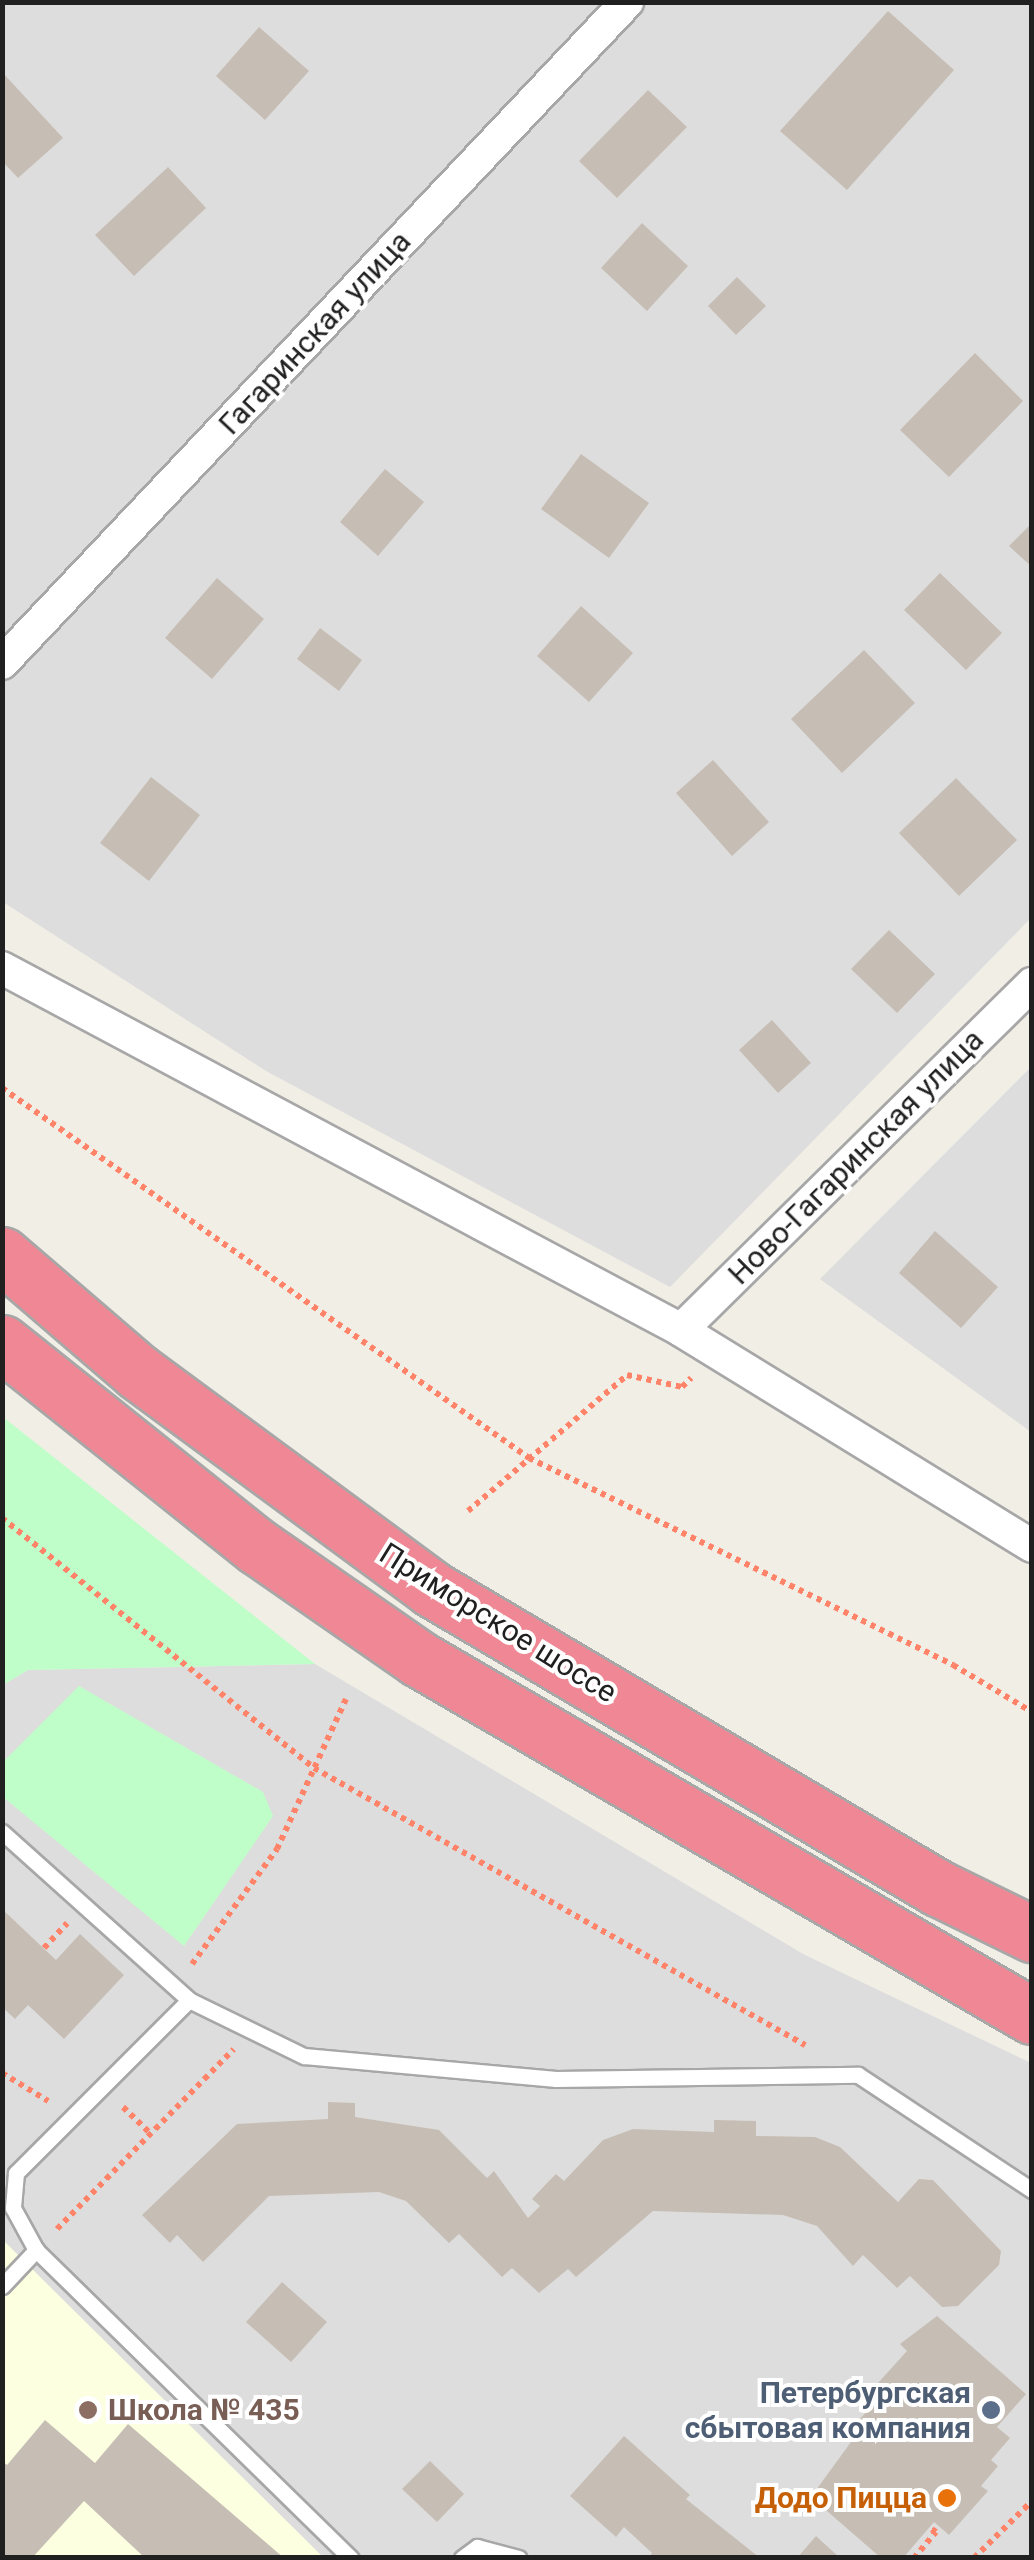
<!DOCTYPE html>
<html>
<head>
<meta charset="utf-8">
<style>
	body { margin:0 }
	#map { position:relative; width:1034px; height:2560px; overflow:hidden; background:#f1eee6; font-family:Roboto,sans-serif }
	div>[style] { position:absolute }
	.residential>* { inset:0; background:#dedddd }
	.education>* { inset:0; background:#fdffe1 }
	.park>* { inset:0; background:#c0fec9 }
	.building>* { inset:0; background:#c6beb5 }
	.path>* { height:6px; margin-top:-3px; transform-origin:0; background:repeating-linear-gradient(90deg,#ff8369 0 5px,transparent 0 10px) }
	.roads { filter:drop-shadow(2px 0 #a7a7a7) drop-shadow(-2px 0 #a7a7a7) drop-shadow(0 2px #a7a7a7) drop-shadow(0 -2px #a7a7a7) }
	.lane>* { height:15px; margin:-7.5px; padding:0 7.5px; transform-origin:7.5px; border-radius:7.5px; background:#fff }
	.street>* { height:32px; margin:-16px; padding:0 16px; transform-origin:16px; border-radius:16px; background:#fff }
	.highway>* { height:55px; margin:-27.5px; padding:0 27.5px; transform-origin:27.5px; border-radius:27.5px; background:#ef8894 }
	.dots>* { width:28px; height:28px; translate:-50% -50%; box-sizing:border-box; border:5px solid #fff; border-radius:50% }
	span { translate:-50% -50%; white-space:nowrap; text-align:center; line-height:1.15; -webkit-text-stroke:8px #fff; paint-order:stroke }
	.street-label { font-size:30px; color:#202020 }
	.service-label { font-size:30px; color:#4e5e75; font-weight:700 }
	.right { translate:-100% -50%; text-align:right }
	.education-label { font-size:30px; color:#785e54; font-weight:700 }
	.left { translate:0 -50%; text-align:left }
	.food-label { font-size:30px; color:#c56008; font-weight:700 }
	.frame { position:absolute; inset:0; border:5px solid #202020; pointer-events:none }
</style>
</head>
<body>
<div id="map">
	<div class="residential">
		<i style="clip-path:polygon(2px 3px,1031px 3px,1031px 918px,670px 1287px,266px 1071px,3px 902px)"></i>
		<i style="clip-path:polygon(1031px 1067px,1031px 1432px,820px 1279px)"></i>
		<i style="clip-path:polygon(315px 1664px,805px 1955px,1031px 2063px,1031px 2557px,3px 2557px,2px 1685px,28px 1670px)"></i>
	</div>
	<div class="education">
		<i style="clip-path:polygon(2px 2239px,25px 2262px,323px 2557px,3px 2557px)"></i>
	</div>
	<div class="park">
		<i style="clip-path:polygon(2px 1417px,3px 1417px,315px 1664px,28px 1670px,3px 1685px)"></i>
		<i style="clip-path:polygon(79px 1686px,263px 1792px,273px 1816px,184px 1946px,3px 1797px,3px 1762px)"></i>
	</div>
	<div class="building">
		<i style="clip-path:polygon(888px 11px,954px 70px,847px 190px,780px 131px)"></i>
		<i style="clip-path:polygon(259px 27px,309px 71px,265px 120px,216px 76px)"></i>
		<i style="clip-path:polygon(2px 72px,63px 138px,18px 178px,2px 161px)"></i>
		<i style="clip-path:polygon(648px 90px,687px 127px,617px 198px,579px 161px)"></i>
		<i style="clip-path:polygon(168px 167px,206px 208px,134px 276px,95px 235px)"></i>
		<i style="clip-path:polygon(642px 223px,688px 266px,647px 311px,601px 268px)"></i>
		<i style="clip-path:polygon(737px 277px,766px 306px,736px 335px,708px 306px)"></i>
		<i style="clip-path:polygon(975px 353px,1023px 401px,949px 477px,900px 430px)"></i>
		<i style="clip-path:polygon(581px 454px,649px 503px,609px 558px,541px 509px)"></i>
		<i style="clip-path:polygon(385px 469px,424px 502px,378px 556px,340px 522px)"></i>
		<i style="clip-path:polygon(1032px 523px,1032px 567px,1009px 546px)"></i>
		<i style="clip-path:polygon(940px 573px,1002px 633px,966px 670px,904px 610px)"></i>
		<i style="clip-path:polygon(217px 578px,264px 619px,212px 679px,165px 638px)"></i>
		<i style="clip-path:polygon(581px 606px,633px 653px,589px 702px,537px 656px)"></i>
		<i style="clip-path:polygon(320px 628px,362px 660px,339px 691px,297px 659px)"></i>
		<i style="clip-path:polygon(864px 650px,915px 703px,842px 773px,791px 719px)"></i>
		<i style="clip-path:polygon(713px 760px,769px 822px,732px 856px,676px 793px)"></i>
		<i style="clip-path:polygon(151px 777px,200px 815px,149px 881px,100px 843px)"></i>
		<i style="clip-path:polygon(956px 778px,1017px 840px,959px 896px,899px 833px)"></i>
		<i style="clip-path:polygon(889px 930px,935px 974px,897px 1013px,851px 969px)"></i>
		<i style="clip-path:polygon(772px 1020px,811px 1063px,778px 1093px,739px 1050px)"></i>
		<i style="clip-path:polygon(935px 1231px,998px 1287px,961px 1328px,899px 1273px)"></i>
		<i style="clip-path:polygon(2px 1909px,56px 1960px,80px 1934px,124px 1975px,64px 2039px,28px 2005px,15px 2019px,2px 2007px)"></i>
		<i style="clip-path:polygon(328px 2102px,355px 2103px,355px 2117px,439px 2130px,487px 2178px,494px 2171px,528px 2218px,540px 2206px,532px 2199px,548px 2182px,556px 2174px,564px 2181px,603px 2140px,633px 2129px,714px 2132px,714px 2120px,756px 2121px,756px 2136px,815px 2137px,840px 2147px,898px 2202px,919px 2179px,933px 2180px,1001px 2251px,999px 2265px,958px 2306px,942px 2307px,910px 2276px,897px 2288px,863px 2255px,853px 2266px,817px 2226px,783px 2215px,653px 2211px,576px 2277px,568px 2269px,539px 2293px,512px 2268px,502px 2277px,459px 2234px,449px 2243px,406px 2201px,379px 2192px,269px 2196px,203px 2262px,177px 2235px,170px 2243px,142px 2215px,237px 2124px,328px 2119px)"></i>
		<i style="clip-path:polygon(282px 2282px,327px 2322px,291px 2362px,246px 2322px)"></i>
		<i style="clip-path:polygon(937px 2316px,1026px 2394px,997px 2427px,1010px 2438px,991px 2460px,998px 2466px,981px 2486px,988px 2491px,949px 2535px,934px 2522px,903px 2558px,881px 2558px,811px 2497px,856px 2435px,850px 2430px,886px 2390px,878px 2383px,907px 2351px,900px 2344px)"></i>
		<i style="clip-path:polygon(45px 2420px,95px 2463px,128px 2424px,284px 2558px,145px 2558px,84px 2501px,32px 2558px,2px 2558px,2px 2461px,7px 2465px)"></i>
		<i style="clip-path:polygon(624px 2436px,690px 2495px,686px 2499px,760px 2558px,648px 2558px,652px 2553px,624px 2527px,616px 2537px,570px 2496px)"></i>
		<i style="clip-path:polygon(430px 2461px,464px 2494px,437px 2522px,402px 2489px)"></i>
		<i style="clip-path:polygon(816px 2536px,840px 2558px,797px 2558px)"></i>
	</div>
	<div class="path">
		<i style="left:2px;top:1088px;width:644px;rotate:35.07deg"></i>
		<i style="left:529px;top:1458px;width:472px;rotate:26deg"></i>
		<i style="left:953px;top:1665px;width:92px;rotate:30.7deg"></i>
		<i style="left:468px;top:1511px;width:209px;rotate:-40.5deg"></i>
		<i style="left:627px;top:1375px;width:56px;rotate:12.3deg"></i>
		<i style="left:682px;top:1387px;width:13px;rotate:-45deg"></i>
		<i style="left:2px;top:1518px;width:400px;rotate:38.7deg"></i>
		<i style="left:314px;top:1768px;width:564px;rotate:29.43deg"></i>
		<i style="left:44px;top:1948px;width:34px;rotate:-47deg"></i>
		<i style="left:192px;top:1964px;width:143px;rotate:-53.5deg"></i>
		<i style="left:277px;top:1849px;width:165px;rotate:-65.3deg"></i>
		<i style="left:2px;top:2073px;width:54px;rotate:31.3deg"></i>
		<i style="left:123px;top:2107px;width:39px;rotate:44deg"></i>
		<i style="left:57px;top:2229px;width:252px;rotate:-45.5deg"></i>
		<i style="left:914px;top:2558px;width:34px;rotate:-50deg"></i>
		<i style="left:936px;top:2532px;width:7px;rotate:-146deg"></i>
		<i style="left:974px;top:2558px;width:81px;rotate:-44.5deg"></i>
	</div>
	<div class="roads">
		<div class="lane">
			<i style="left:2px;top:1832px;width:251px;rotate:41.9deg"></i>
			<i style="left:189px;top:2000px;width:128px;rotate:26deg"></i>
			<i style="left:304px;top:2056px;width:253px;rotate:5.2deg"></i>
			<i style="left:556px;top:2079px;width:302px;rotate:-0.8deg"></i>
			<i style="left:858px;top:2075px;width:209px;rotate:33.5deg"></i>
			<i style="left:189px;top:2000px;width:245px;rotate:135deg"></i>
			<i style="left:16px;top:2173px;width:35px;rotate:95deg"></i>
			<i style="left:13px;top:2208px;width:48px;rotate:61.3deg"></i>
			<i style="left:36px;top:2250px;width:441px;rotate:44.4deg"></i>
			<i style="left:2px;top:2286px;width:50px;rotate:-46.6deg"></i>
			<i style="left:462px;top:2558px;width:19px;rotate:-36deg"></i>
			<i style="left:477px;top:2547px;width:43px;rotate:14.7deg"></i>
		</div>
		<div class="street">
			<i style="left:2px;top:663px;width:910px;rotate:-46.6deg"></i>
			<i style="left:2px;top:968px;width:769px;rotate:28.06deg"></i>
			<i style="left:681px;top:1330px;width:412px;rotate:31.6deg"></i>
			<i style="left:681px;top:1330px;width:493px;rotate:-44.6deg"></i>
		</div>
		<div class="highway">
			<i style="left:2px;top:1255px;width:179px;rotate:40.7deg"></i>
			<i style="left:138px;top:1372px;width:365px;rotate:36.4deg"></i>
			<i style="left:432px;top:1589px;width:588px;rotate:30.58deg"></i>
			<i style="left:938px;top:1888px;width:105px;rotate:26.1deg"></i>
			<i style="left:2px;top:1343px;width:327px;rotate:38.6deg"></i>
			<i style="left:258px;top:1547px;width:196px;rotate:34.8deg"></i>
			<i style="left:419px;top:1659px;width:709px;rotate:30.22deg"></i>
		</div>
	</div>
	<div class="dots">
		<i style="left:88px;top:2410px;background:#8d6e63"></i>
		<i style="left:991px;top:2410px;background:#5c6f8a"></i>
		<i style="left:947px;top:2498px;background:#e8710a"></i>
	</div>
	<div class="street-label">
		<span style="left:315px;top:333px;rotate:-47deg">Гагаринская улица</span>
		<span style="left:856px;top:1157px;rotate:-45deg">Ново-Гагаринская улица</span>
		<span style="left:498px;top:1623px;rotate:32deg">Приморское шоссе</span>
	</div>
	<div class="service-label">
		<span class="right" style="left:971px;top:2410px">Петербургская<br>сбытовая компания</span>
	</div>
	<div class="education-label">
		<span class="left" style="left:108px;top:2410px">Школа № 435</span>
	</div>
	<div class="food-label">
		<span class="right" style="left:927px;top:2498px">Додо Пицца</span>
	</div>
	<div class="frame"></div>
</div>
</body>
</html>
